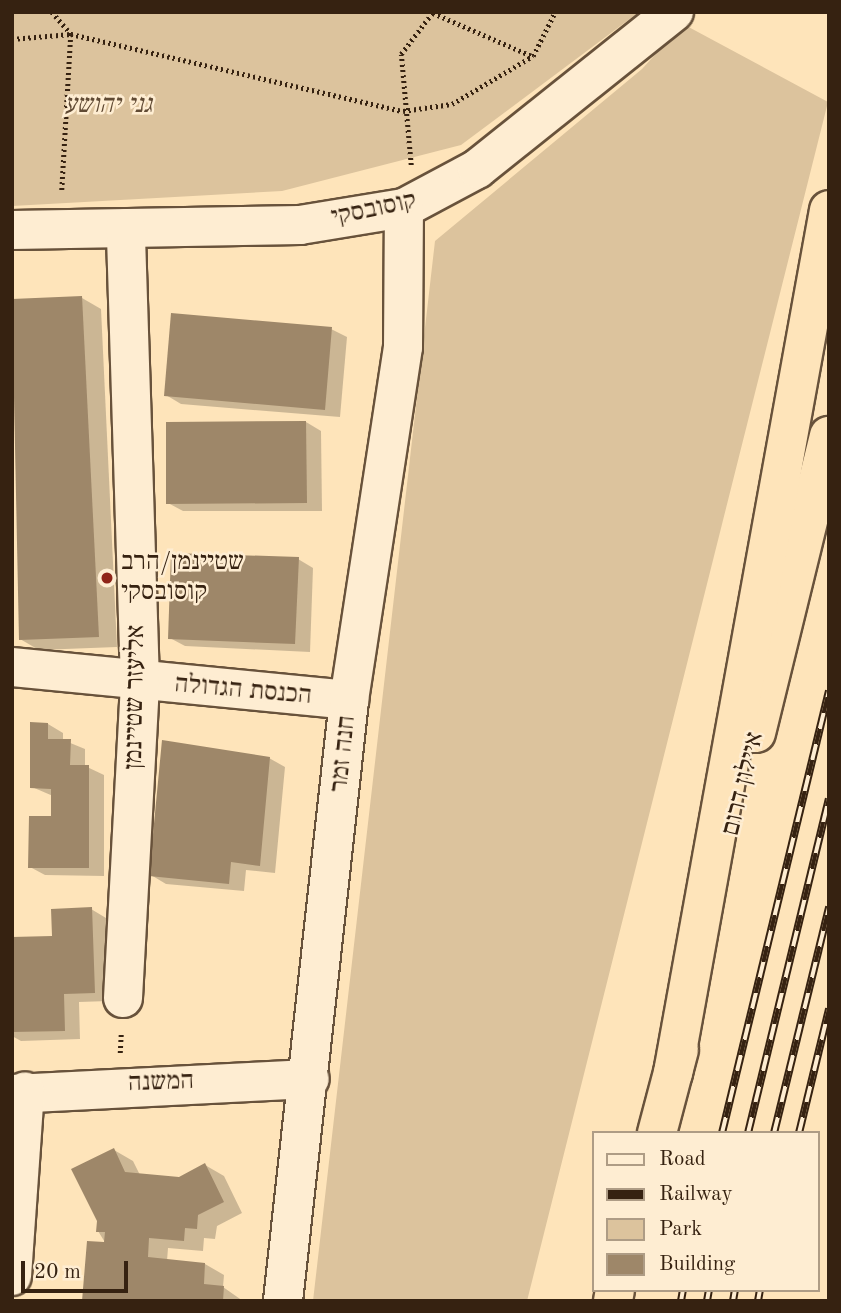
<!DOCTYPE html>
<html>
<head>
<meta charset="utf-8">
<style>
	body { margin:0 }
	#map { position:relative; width:841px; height:1313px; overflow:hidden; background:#fee4ba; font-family:"Old Standard TT","Frank Ruhl Libre",serif }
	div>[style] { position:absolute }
	.green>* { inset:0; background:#dcc39d }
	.shadow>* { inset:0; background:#0003 }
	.building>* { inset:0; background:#9e8769 }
	.path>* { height:4.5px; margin-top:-2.25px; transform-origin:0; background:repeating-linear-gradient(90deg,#362211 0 2px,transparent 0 5.5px) }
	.roads { filter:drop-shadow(2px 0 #68523b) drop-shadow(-2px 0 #68523b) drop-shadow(0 2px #68523b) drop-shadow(0 -2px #68523b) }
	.street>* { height:38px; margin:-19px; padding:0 19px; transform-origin:19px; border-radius:19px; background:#feedd2 }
	.highway>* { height:38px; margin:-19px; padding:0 19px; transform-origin:19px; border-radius:19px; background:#fee4ba }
	.rail>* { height:8px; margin-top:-4px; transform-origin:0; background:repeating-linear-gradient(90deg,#feedd2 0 16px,#362211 0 32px); box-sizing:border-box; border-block:2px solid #362211 }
	.dots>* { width:19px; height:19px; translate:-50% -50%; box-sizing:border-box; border:4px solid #feedd2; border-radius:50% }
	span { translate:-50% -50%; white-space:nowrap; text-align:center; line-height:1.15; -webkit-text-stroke:5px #feedd2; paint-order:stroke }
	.park-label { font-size:26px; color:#604a34; font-style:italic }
	.street-label { font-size:26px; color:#362211 }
	.poi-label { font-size:26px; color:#362211 }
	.left { translate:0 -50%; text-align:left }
	.frame { position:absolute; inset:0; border:14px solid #362211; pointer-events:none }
	.legend { position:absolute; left:592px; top:1131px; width:228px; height:161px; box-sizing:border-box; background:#feedd2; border:2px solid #ae9c85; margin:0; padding:9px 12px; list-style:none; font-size:21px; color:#362211 }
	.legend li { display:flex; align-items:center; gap:14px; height:35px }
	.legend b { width:35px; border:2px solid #ae9c85 }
	.scale { position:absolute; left:21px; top:1261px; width:107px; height:32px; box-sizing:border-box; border:4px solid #362211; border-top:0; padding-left:9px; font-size:21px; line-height:24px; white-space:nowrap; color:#362211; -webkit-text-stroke:5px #feedd2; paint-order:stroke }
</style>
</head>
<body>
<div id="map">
	<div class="green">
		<i style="clip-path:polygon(12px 12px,639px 12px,461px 145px,282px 191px,12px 206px)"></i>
		<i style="clip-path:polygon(683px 24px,828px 102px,527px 1301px,313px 1301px,435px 241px,642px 69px)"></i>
	</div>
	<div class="shadow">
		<i style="clip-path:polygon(82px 298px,101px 309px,117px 647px,39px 650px,20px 639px,12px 301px)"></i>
		<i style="clip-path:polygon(331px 329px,347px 337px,340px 417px,181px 404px,166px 395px)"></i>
		<i style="clip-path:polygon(306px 422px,321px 431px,322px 511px,183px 511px,168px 503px)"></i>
		<i style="clip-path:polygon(298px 559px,313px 568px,310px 652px,185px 646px,170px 638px)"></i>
		<i style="clip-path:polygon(48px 724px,63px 733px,63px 740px,85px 749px,85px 766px,104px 775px,104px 876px,45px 875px,30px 867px,53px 818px,53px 796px,32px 787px)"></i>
		<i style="clip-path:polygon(269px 758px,285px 767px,275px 873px,246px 870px,244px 891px,166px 884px,151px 875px)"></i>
		<i style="clip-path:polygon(91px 909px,106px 918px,109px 1001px,79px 1002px,80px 1039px,21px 1041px,12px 1036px,12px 939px,53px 938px)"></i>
		<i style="clip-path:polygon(114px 1150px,133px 1161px,140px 1175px,179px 1179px,205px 1165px,224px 1176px,242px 1213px,217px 1226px,215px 1239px,204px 1238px,203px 1251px,168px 1248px,167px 1261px,205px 1264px,224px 1275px,223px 1287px,243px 1301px,84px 1301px,106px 1244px,98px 1231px)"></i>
	</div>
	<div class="building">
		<i style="clip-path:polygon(82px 296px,99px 637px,19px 640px,12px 299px)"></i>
		<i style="clip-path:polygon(171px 313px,332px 327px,325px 410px,164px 396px)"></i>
		<i style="clip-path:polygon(306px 421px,307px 503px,166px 504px,166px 422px)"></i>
		<i style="clip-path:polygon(171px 553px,299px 557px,295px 644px,168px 639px)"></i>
		<i style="clip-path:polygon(30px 722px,48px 723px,48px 739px,71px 739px,70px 765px,89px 765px,89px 868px,28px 868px,29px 816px,51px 816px,51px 789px,30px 788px)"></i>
		<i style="clip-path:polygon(162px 740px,270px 757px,260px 866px,231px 862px,229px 884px,149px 876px)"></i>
		<i style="clip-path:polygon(92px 907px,95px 993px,64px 994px,65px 1031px,12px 1032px,12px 937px,52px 936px,51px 909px)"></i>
		<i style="clip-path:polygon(114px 1148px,125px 1172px,179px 1177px,205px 1163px,224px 1202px,198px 1215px,197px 1229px,185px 1228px,184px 1241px,149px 1238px,148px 1257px,205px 1263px,204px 1284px,224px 1286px,223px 1301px,82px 1301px,87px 1241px,104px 1242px,105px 1232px,96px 1232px,97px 1221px,71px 1169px)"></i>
	</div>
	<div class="path">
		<i style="left:52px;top:12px;width:29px;rotate:49deg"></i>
		<i style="left:71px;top:34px;width:158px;rotate:93.3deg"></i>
		<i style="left:433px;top:13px;width:108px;rotate:23.5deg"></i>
		<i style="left:12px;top:39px;width:59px;rotate:-4.8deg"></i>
		<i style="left:71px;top:34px;width:341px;rotate:13.1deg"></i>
		<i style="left:403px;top:111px;width:49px;rotate:-8.1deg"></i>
		<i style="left:452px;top:104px;width:94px;rotate:-30.7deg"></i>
		<i style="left:533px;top:56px;width:49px;rotate:-63.4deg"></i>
		<i style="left:411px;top:165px;width:111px;rotate:-95.1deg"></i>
		<i style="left:401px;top:54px;width:53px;rotate:-52.7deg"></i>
		<i style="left:120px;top:1053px;width:19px;rotate:-87deg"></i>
	</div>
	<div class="roads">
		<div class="street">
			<i style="left:12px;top:230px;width:288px;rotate:-1deg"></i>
			<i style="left:300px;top:225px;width:105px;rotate:-9.3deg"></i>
			<i style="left:404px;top:208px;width:83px;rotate:-28.1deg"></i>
			<i style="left:477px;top:169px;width:252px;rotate:-38.6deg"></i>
			<i style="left:12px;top:667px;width:339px;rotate:5.6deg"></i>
			<i style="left:123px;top:998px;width:316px;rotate:-86.9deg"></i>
			<i style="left:140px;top:682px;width:454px;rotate:-91.8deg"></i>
			<i style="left:12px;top:1094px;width:298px;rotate:-2.9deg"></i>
			<i style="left:12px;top:1276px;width:185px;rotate:-86deg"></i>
			<i style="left:283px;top:1301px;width:605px;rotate:-83.73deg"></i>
			<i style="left:349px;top:700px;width:357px;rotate:-81.3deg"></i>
			<i style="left:403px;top:347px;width:139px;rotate:-89.6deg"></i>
		</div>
		<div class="highway">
			<i style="left:756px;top:733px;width:306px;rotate:-76.2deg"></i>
			<i style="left:673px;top:1073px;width:877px;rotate:-79.75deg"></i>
			<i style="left:657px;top:1133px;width:86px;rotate:-75.2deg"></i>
			<i style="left:613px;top:1301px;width:11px;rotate:-80deg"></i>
		</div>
	</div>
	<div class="rail">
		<i style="left:722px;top:1133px;width:455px;rotate:-76.4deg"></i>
		<i style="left:748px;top:1133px;width:344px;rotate:-76.4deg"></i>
		<i style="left:774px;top:1133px;width:233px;rotate:-76.3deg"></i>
		<i style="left:799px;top:1133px;width:128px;rotate:-76.4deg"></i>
		<i style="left:681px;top:1301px;width:11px;rotate:-80deg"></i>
		<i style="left:707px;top:1301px;width:11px;rotate:-80deg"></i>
		<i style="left:733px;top:1301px;width:11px;rotate:-80deg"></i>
		<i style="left:758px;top:1301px;width:11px;rotate:-80deg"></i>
	</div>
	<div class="dots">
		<i style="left:107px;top:578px;background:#8f2418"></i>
	</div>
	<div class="park-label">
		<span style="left:108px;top:106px">גני יהושע</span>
	</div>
	<div class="street-label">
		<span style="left:374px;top:210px;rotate:-12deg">קוסובסקי</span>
		<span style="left:243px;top:691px;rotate:5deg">הכנסת הגדולה</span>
		<span style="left:136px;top:697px;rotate:-89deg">אליעזר שטיינמן</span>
		<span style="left:344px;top:754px;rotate:-84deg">חנה זמר</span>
		<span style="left:744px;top:784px;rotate:-76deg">איילון דרום</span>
		<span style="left:161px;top:1083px;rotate:-2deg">המשנה</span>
	</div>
	<div class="poi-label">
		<span class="left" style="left:121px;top:578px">שטיינמן/הרב<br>קוסובסקי</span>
	</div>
	<div class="frame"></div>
	<ul class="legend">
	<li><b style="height:9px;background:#feedd2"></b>Road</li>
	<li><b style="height:9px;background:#362211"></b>Railway</li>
	<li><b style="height:19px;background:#dcc39d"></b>Park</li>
	<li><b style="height:19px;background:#9e8769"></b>Building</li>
	</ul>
	<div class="scale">20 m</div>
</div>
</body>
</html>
